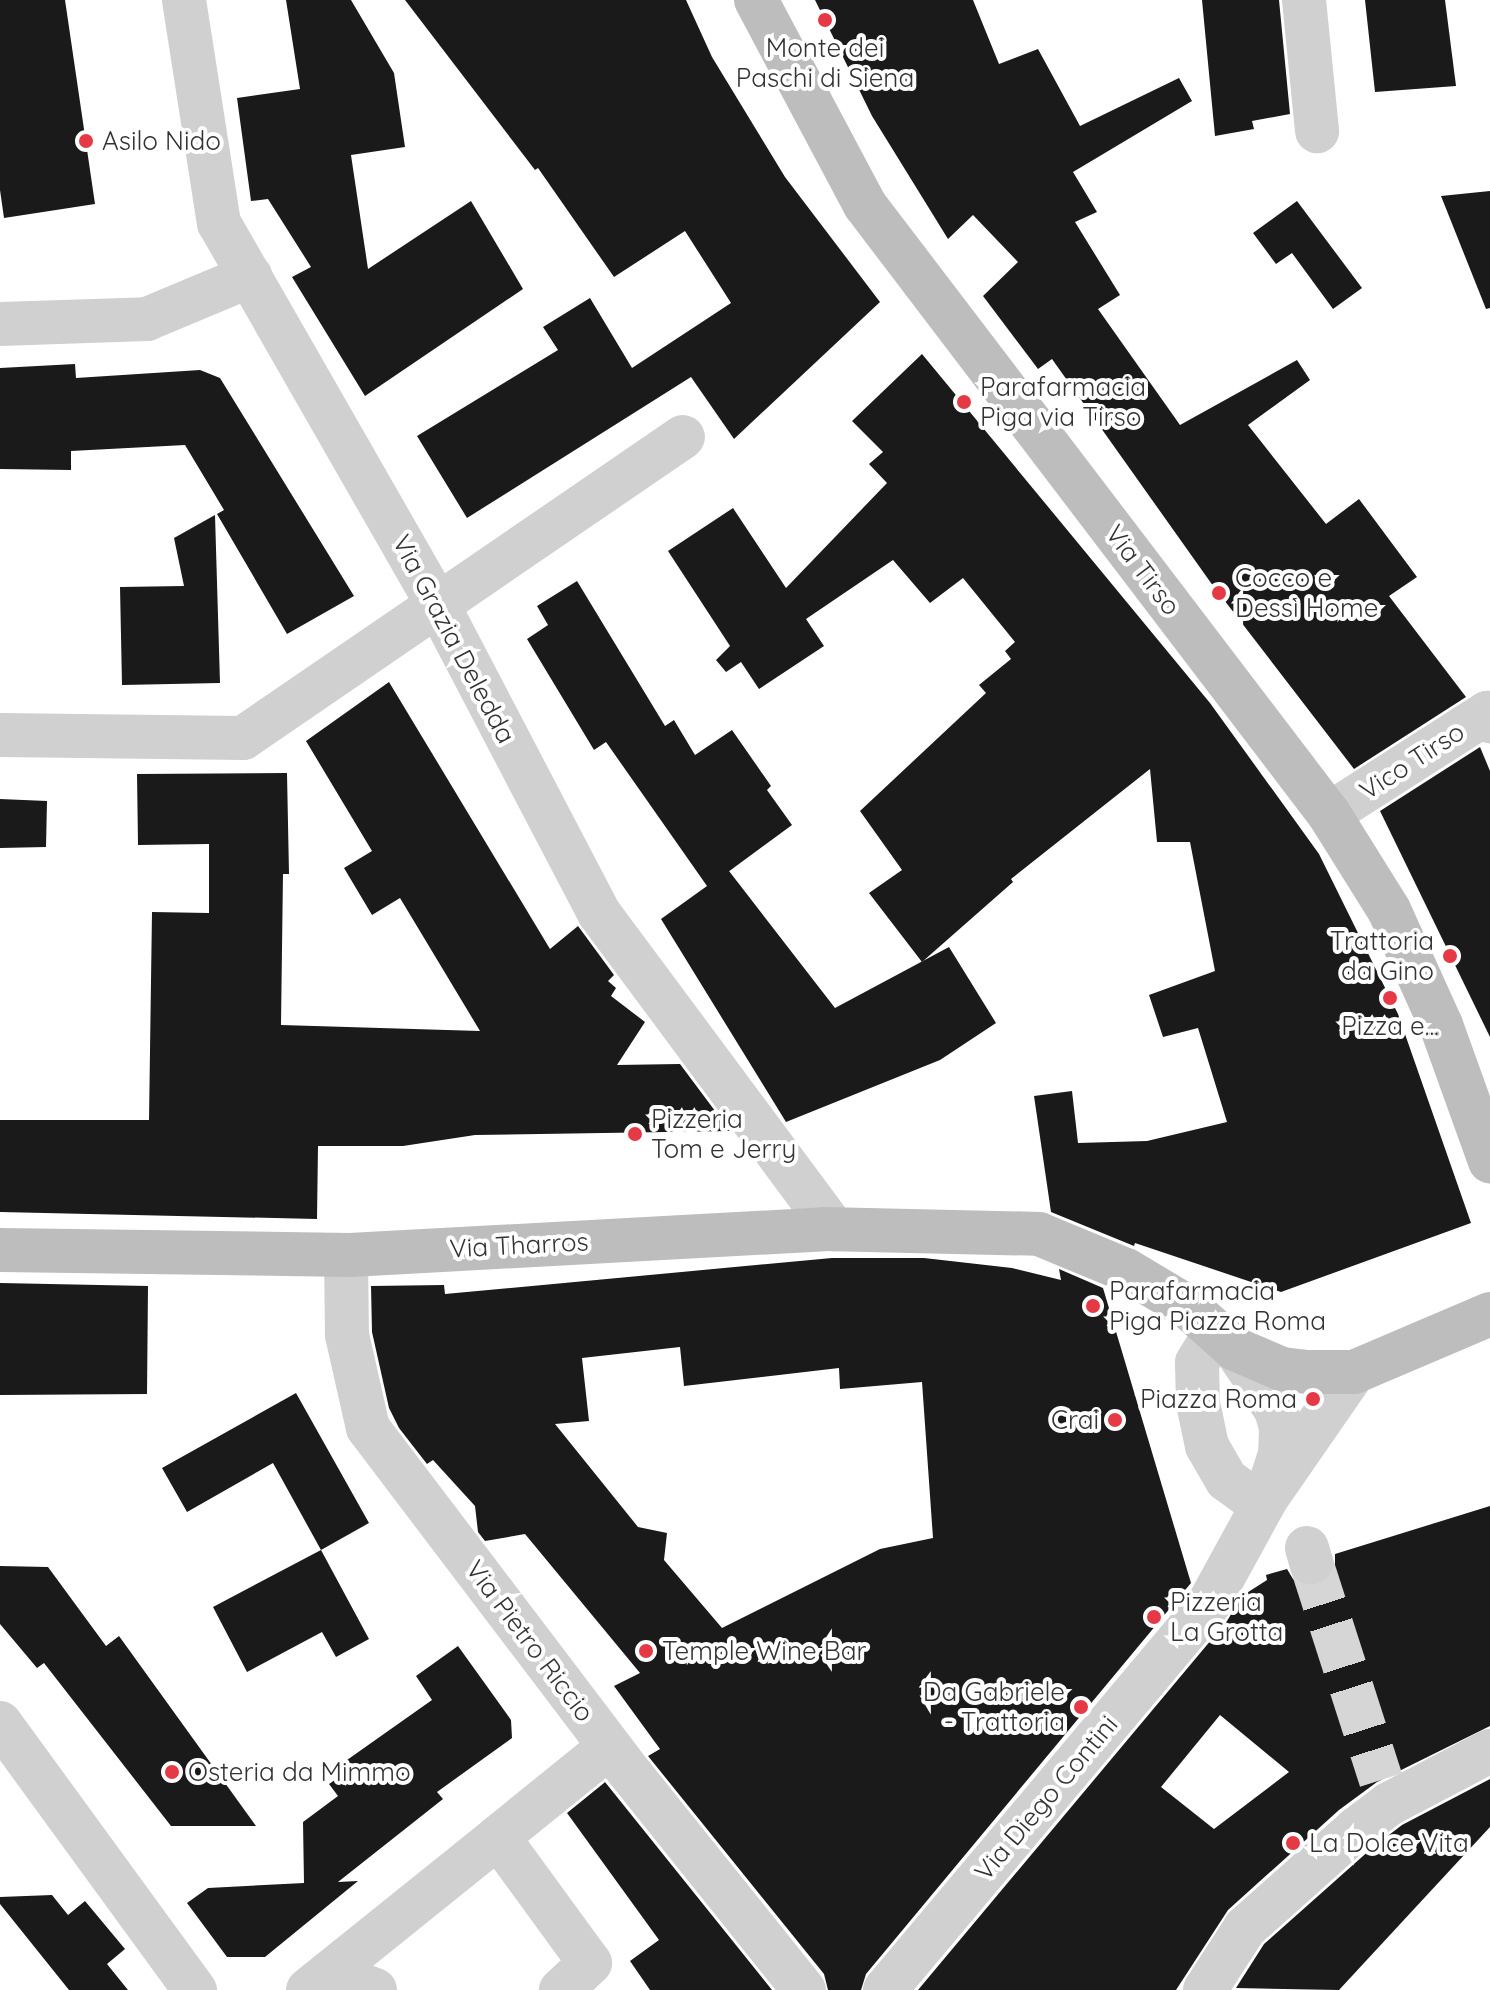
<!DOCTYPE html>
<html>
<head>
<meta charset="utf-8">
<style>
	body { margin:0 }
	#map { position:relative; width:1490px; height:1990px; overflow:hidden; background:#fff; font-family:Quicksand,sans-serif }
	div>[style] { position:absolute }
	.building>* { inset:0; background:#1a1a1a }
	.street-tunnel>* { height:44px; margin-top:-22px; transform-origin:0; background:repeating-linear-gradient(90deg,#d6d6d6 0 44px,transparent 0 66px) }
	.street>* { height:44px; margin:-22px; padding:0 22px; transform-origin:22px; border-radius:22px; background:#d0d0d0 }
	.secondary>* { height:44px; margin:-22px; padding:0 22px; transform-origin:22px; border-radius:22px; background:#bdbdbd }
	.dots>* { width:22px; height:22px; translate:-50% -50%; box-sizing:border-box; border:4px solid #fff; border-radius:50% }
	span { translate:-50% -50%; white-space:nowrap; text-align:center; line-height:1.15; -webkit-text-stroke:8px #fff; paint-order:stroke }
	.poi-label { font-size:26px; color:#333 }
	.left { translate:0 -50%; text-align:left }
	.right { translate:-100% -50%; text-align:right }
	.street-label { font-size:26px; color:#333 }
</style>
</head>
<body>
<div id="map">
	<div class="building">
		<i style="clip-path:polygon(0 0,65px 0,95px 204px,4px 218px,0 190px)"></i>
		<i style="clip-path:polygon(286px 0,351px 0,394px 73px,405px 147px,351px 155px,368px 269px,471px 201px,523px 289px,365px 396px,292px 277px,311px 267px,268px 199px,251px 201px,237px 98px,300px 89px)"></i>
		<i style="clip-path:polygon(405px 0,686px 0,712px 57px,785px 177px,880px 302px,734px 439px,691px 377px,467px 518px,417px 436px,558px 350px,543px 327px,590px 298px,632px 368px,731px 303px,685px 231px,614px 277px,538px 168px,535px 170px)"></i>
		<i style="clip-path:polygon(815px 0,973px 0,999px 64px,1038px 49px,1080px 126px,1179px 78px,1192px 101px,1073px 172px,1097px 212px,1075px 222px,1120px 295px,1098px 309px,1180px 425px,1297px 360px,1310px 380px,1248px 425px,1326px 524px,1359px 499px,1417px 577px,1389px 596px,1466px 697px,1354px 769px,1211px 583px,1052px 359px,1038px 369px,983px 296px,1018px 262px,973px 215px,948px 239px,872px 116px)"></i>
		<i style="clip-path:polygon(1202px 0,1279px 0,1290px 114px,1252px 121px,1254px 129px,1215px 136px)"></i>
		<i style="clip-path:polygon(1365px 0,1445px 0,1456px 86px,1375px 92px)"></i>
		<i style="clip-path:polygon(1490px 191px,1490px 308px,1486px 309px,1441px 196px)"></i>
		<i style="clip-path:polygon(1297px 201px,1362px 288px,1333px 309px,1292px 253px,1276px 264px,1253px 233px)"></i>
		<i style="clip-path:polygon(922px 354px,1210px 703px,1319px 854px,1398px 1014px,1471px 1223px,1281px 1292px,1135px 1243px,1134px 1246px,1051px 1212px,1034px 1096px,1072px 1091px,1078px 1143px,1147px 1141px,1227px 1122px,1198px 1028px,1163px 1037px,1149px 995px,1215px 971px,1190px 842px,1157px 842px,1150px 769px,1011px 879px,1013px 882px,922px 962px,869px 893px,902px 870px,860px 811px,986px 693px,979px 685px,1011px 659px,1005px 651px,1015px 642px,963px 578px,930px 603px,893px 560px,806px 619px,824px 646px,759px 689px,741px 662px,726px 672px,716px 660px,730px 646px,668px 551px,733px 508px,786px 588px,887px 483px,869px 464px,883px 452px,852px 421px)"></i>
		<i style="clip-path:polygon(75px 364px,76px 378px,200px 370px,220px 378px,354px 596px,287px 634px,217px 514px,224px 510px,185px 445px,71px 451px,71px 470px,0 469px,0 368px)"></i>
		<i style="clip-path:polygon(215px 515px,220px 683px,122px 685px,120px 587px,184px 586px,174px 538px)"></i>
		<i style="clip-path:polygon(577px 581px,665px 726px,674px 720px,695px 755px,732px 730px,771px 786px,767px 790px,792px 825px,724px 875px,729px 871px,835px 1008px,949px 947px,996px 1023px,940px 1060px,786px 1122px,661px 919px,707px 886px,606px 742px,594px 750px,527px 639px,548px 625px,537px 606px)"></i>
		<i style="clip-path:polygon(389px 682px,550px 949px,578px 926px,614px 975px,608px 981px,616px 988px,611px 996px,645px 1022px,617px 1065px,680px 1064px,730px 1131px,475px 1135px,403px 1146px,318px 1146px,317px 1219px,0 1212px,0 1120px,149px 1120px,152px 912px,209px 913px,209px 844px,138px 845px,137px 774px,287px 773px,289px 874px,283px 874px,281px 1025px,480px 1031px,400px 898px,372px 915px,344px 868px,372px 851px,306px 741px)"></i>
		<i style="clip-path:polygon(1480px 747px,1490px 771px,1490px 1037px,1380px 811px)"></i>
		<i style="clip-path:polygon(0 799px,47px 801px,46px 847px,0 848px)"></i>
		<i style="clip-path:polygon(evenodd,832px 1258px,924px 1258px,1012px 1268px,1061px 1280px,1059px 1269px,1103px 1288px,1191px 1583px,866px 1974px,861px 1990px,828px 1990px,824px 1974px,648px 1756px,660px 1749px,614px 1686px,640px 1673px,525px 1534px,485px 1541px,478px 1532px,475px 1506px,433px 1460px,427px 1464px,399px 1428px,389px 1408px,372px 1332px,371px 1286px,444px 1285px,445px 1294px,832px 1258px,680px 1347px,684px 1386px,839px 1368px,840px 1389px,922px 1382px,933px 1538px,880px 1549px,722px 1628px,664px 1560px,667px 1533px,638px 1527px,555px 1424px,589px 1421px,582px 1358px,680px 1347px)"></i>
		<i style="clip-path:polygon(0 1283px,148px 1286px,147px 1394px,0 1395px)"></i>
		<i style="clip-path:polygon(296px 1393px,369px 1523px,321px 1550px,273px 1463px,187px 1512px,162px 1468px)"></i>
		<i style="clip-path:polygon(evenodd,1490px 1506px,1490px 1726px,1377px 1782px,1339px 1810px,1228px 1910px,1176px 1990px,918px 1990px,1227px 1621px,1242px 1596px,1267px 1580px,1266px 1575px,1287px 1569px,1293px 1579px,1304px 1586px,1319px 1586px,1328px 1580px,1335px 1569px,1335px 1554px,1490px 1506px,1220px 1715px,1289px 1772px,1214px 1829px,1161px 1787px,1220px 1715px)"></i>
		<i style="clip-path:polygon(321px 1550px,369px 1639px,336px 1657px,322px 1632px,247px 1672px,213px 1607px)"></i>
		<i style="clip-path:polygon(0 1566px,48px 1567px,106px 1646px,119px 1636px,256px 1826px,171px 1826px,44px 1663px,37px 1668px,0 1624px)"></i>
		<i style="clip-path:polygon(458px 1646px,511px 1720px,512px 1738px,437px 1792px,443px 1799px,338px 1882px,358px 1881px,265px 1957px,227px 1957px,187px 1903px,208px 1888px,304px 1883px,303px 1822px,338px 1796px,329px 1784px,352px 1768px,347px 1760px,432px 1700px,416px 1676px)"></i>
		<i style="clip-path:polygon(1490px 1779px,1490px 1827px,1339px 1990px,1236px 1988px,1264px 1944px,1372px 1848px,1402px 1825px)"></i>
		<i style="clip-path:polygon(604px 1783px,605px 1782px,772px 1990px,650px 1990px,630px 1961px,659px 1940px,567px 1813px)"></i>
		<i style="clip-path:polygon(52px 1895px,68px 1915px,85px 1901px,125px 1949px,107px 1964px,128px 1990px,69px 1990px,0 1904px,0 1897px)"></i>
	</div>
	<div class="street-tunnel">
		<i style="left:1311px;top:1562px;width:229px;rotate:72.2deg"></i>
	</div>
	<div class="street">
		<i style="left:184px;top:0;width:226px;rotate:81.1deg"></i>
		<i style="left:219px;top:223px;width:440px;rotate:60.2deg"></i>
		<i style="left:438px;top:605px;width:348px;rotate:62.4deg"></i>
		<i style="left:599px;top:913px;width:394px;rotate:53.4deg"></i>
		<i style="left:1304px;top:0;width:132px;rotate:84.3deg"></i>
		<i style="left:0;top:324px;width:147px;rotate:-1.9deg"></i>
		<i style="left:147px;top:319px;width:112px;rotate:-22.7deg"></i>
		<i style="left:0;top:735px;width:243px;rotate:0.7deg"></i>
		<i style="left:243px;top:738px;width:533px;rotate:-34.38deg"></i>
		<i style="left:1329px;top:814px;width:188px;rotate:-32.6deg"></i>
		<i style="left:1487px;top:713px;width:9px;rotate:69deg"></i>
		<i style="left:346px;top:1255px;width:80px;rotate:89.3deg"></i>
		<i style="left:347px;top:1335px;width:95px;rotate:77.3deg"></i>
		<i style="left:368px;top:1428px;width:420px;rotate:52.8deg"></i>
		<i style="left:622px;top:1763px;width:291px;rotate:51.3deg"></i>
		<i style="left:1216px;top:1332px;width:36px;rotate:122deg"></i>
		<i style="left:1197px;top:1363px;width:40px;rotate:88.6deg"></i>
		<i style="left:1198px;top:1403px;width:44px;rotate:78.2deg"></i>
		<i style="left:1207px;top:1446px;width:39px;rotate:60deg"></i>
		<i style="left:1227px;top:1480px;width:42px;rotate:36.3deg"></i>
		<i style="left:1235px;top:1349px;width:73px;rotate:56.1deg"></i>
		<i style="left:1276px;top:1410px;width:19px;rotate:74deg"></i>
		<i style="left:1281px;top:1428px;width:26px;rotate:92deg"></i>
		<i style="left:1280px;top:1454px;width:28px;rotate:108deg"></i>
		<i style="left:1307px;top:1548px;width:15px;rotate:74deg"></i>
		<i style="left:0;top:1723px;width:331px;rotate:53.9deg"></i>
		<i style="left:498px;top:1837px;width:143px;rotate:-39deg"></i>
		<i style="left:329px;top:1973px;width:49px;rotate:20.3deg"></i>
		<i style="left:308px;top:1990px;width:244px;rotate:-38.8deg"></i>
		<i style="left:498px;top:1837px;width:156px;rotate:53.9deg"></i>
		<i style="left:590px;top:1963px;width:40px;rotate:137deg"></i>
		<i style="left:885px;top:1990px;width:503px;rotate:-50deg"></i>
		<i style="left:1208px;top:1605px;width:121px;rotate:-61.3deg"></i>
		<i style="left:1266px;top:1499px;width:155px;rotate:-55.3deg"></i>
		<i style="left:1205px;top:1990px;width:74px;rotate:-57.2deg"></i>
		<i style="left:1245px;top:1928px;width:149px;rotate:-41.7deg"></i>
		<i style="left:1356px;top:1829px;width:41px;rotate:-37.1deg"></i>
		<i style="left:1389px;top:1804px;width:114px;rotate:-27.7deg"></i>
	</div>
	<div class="secondary">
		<i style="left:756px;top:0;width:232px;rotate:62deg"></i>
		<i style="left:865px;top:205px;width:766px;rotate:52.7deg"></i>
		<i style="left:1329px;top:814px;width:113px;rotate:58deg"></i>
		<i style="left:1389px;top:910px;width:126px;rotate:65.7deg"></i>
		<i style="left:1441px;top:1025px;width:145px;rotate:70.2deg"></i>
		<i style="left:0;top:1250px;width:350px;rotate:0.8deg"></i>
		<i style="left:350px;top:1255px;width:475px;rotate:-3.1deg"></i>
		<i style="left:824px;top:1229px;width:215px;rotate:1.3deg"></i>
		<i style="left:1039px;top:1234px;width:94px;rotate:22.5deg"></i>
		<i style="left:1126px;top:1270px;width:72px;rotate:30.8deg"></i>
		<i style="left:1188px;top:1307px;width:63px;rotate:41.8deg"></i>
		<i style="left:1235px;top:1349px;width:51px;rotate:23.1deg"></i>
		<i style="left:1282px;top:1369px;width:26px;rotate:7deg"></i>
		<i style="left:1308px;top:1372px;width:46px"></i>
		<i style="left:1354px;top:1372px;width:148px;rotate:-23.1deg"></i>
	</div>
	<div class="dots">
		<i style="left:825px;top:20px;background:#e63946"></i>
		<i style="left:86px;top:141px;background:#e63946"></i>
		<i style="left:964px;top:402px;background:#e63946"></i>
		<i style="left:1219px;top:593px;background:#e63946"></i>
		<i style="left:1450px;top:956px;background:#e63946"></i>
		<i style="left:1390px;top:998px;background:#e63946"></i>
		<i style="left:635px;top:1134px;background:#e63946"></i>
		<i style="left:1093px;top:1306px;background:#e63946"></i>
		<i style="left:1313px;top:1399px;background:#e63946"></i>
		<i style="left:1115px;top:1420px;background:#e63946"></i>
		<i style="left:1154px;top:1617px;background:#e63946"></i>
		<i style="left:646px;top:1651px;background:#e63946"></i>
		<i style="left:1081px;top:1707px;background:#e63946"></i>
		<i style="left:172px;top:1772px;background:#e63946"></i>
		<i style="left:1293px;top:1843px;background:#e63946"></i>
	</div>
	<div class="poi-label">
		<span style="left:825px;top:63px">Monte dei<br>Paschi di Siena</span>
		<span class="left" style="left:102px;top:141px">Asilo Nido</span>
		<span class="left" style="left:980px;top:402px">Parafarmacia<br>Piga via Tirso</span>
		<span class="left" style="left:1235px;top:593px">Cocco e<br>Dessì Home</span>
		<span class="right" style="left:1434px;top:956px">Trattoria<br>da Gino</span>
		<span style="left:1390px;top:1026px">Pizza e...</span>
		<span class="left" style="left:651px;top:1134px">Pizzeria<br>Tom e Jerry</span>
		<span class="left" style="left:1109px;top:1306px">Parafarmacia<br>Piga Piazza Roma</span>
		<span class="right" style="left:1297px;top:1399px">Piazza Roma</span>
		<span class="right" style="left:1099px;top:1420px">Crai</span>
		<span class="left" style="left:1170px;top:1617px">Pizzeria<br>La Grotta</span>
		<span class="left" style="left:662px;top:1651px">Temple Wine Bar</span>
		<span class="right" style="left:1065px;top:1707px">Da Gabriele<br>- Trattoria</span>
		<span class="left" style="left:188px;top:1772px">Osteria da Mimmo</span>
		<span class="left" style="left:1309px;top:1843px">La Dolce Vita</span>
	</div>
	<div class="street-label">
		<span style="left:1143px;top:570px;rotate:53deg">Via Tirso</span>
		<span style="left:454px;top:639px;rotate:62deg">Via Grazia Deledda</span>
		<span style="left:1412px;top:761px;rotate:-33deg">Vico Tirso</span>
		<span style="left:519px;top:1245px;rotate:-3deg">Via Tharros</span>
		<span style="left:530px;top:1641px;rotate:53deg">Via Pietro Riccio</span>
		<span style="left:1046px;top:1798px;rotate:-50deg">Via Diego Contini</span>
	</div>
</div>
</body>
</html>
